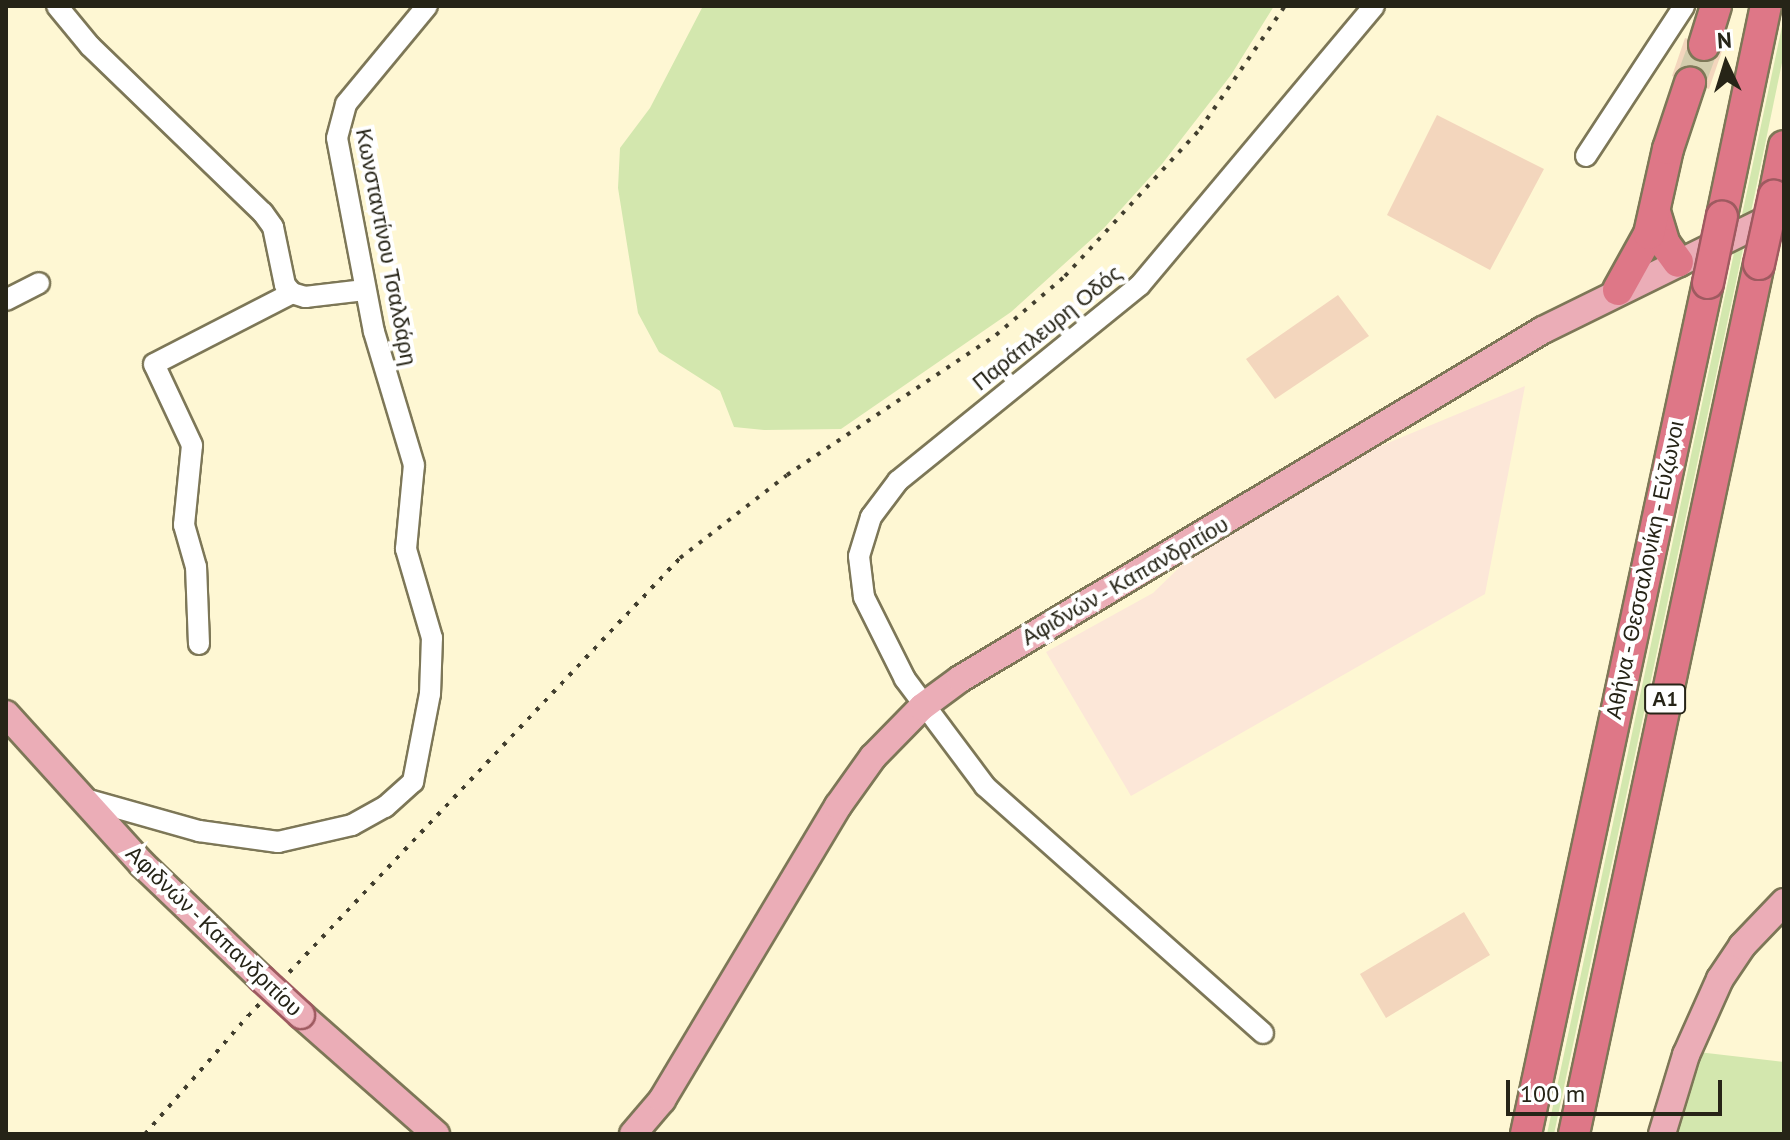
<!DOCTYPE html>
<html>
<head>
<meta charset="utf-8">
<style>
	body { margin:0 }
	#map { position:relative; width:1790px; height:1140px; overflow:hidden; background:#fef7d3; font-family:"PT Sans",sans-serif }
	div>[style] { position:absolute }
	.industrial>* { inset:0; background:#fce7d8 }
	.green>* { inset:0; background:#d3e7ae }
	.building>* { inset:0; background:#f3d6bd }
	.highway-tunnel>* { height:30px; margin-top:-15px; transform-origin:0; background:repeating-linear-gradient(90deg,#d3cdad 0 30px,transparent 0 45px) }
	.roads { filter:drop-shadow(2px 0 #7d7757) drop-shadow(-2px 0 #7d7757) drop-shadow(0 2px #7d7757) drop-shadow(0 -2px #7d7757) }
	.minor>* { height:20px; margin:-10px; padding:0 10px; transform-origin:10px; border-radius:10px; background:#fff }
	.major>* { height:26px; margin:-13px; padding:0 13px; transform-origin:13px; border-radius:13px; background:#ebadb7 }
	.highway>* { height:30px; margin:-15px; padding:0 15px; transform-origin:15px; border-radius:15px; background:#de7787 }
	.rail>* { height:4px; margin-top:-2px; transform-origin:0; background:repeating-linear-gradient(90deg,#413e2e 0 4px,transparent 0 12px) }
	.bridges { filter:drop-shadow(2px 0 #9e5a60) drop-shadow(-2px 0 #9e5a60) drop-shadow(0 2px #9e5a60) drop-shadow(0 -2px #9e5a60) }
	.major-bridge>* { height:26px; margin:-13px; padding:0 13px; transform-origin:13px; border-radius:13px; background:#ebadb7 }
	.highway-bridge>* { height:30px; margin:-15px; padding:0 15px; transform-origin:15px; border-radius:15px; background:#de7787 }
	span { translate:-50% -50%; white-space:nowrap; text-align:center; line-height:1.15; -webkit-text-stroke:8px #fff; paint-order:stroke }
	.shield-label span { padding:2px 6px; background:#fff; border:2px solid; border-radius:6px; -webkit-text-stroke-width:0 }
	.shield-label { font-size:20px; color:#262417; font-weight:700 }
	.street-label { font-size:22px; color:#262417 }
	.frame { position:absolute; inset:0; border:8px solid #262417; pointer-events:none }
	.north { position:absolute; left:1686px; top:24px; width:80px; height:80px; -webkit-text-stroke:6px #fff; paint-order:stroke; rotate:356deg; font-size:22px; font-weight:700; line-height:32px; text-align:center; color:#262417 }
	.north::after { content:''; display:block; margin:auto; width:28px; height:36px; background:#262417; clip-path:polygon(50% 0,100% 100%,50% 72%,0 100%) }
	.scale { position:absolute; left:1506px; top:1080px; width:216px; height:36px; box-sizing:border-box; border:4px solid #262417; border-top:0; padding-left:10px; font-size:24px; line-height:28px; white-space:nowrap; color:#262417; -webkit-text-stroke:6px #fff; paint-order:stroke }
</style>
</head>
<body>
<div id="map">
	<div class="industrial">
		<i style="clip-path:polygon(1525px 386px,1485px 594px,1131px 796px,1046px 652px,1153px 593px,1187px 560px,1371px 450px)"></i>
	</div>
	<div class="green">
		<i style="clip-path:polygon(703px 6px,1274px 6px,1231px 75px,1162px 164px,1104px 228px,1011px 312px,841px 429px,764px 430px,734px 427px,720px 391px,659px 352px,638px 313px,618px 188px,620px 148px,650px 108px)"></i>
		<i style="clip-path:polygon(1784px 17px,1784px 53px,1755px 193px,1554px 1134px,1547px 1134px)"></i>
		<i style="clip-path:polygon(1698px 1052px,1784px 1062px,1784px 1134px,1676px 1134px)"></i>
	</div>
	<div class="building">
		<i style="clip-path:polygon(1685px 38px,1722px 51px,1709px 89px,1672px 76px)"></i>
		<i style="clip-path:polygon(1437px 115px,1544px 169px,1490px 270px,1387px 215px)"></i>
		<i style="clip-path:polygon(1338px 295px,1369px 336px,1275px 399px,1246px 359px)"></i>
		<i style="clip-path:polygon(1464px 912px,1490px 955px,1386px 1018px,1360px 974px)"></i>
	</div>
	<div class="highway-tunnel">
		<i style="left:1690px;top:83px;width:40px;rotate:-69.8deg"></i>
	</div>
	<div class="roads">
		<div class="minor">
			<i style="left:57px;top:6px;width:52px;rotate:50.5deg"></i>
			<i style="left:90px;top:46px;width:240px;rotate:44deg"></i>
			<i style="left:263px;top:213px;width:17px;rotate:54deg"></i>
			<i style="left:273px;top:227px;width:59px;rotate:78.3deg"></i>
			<i style="left:285px;top:285px;width:11px;rotate:49deg"></i>
			<i style="left:292px;top:293px;width:14px;rotate:17deg"></i>
			<i style="left:305px;top:297px;width:60px;rotate:-6.7deg"></i>
			<i style="left:1586px;top:156px;width:179px;rotate:-56.8deg"></i>
			<i style="left:6px;top:300px;width:37px;rotate:-27deg"></i>
			<i style="left:199px;top:644px;width:77px;rotate:-92.2deg"></i>
			<i style="left:196px;top:567px;width:44px;rotate:-105.9deg"></i>
			<i style="left:184px;top:525px;width:80px;rotate:-84.3deg"></i>
			<i style="left:192px;top:445px;width:89px;rotate:-115.1deg"></i>
			<i style="left:154px;top:364px;width:155px;rotate:-27.2deg"></i>
			<i style="left:82px;top:798px;width:122px;rotate:15.8deg"></i>
			<i style="left:199px;top:831px;width:80px;rotate:7.9deg"></i>
			<i style="left:278px;top:842px;width:76px;rotate:-12.9deg"></i>
			<i style="left:352px;top:825px;width:38px;rotate:-29deg"></i>
			<i style="left:385px;top:807px;width:38px;rotate:-42deg"></i>
			<i style="left:413px;top:782px;width:90px;rotate:-79.1deg"></i>
			<i style="left:430px;top:694px;width:56px;rotate:-88deg"></i>
			<i style="left:432px;top:638px;width:93px;rotate:-106.3deg"></i>
			<i style="left:406px;top:549px;width:84px;rotate:-84.6deg"></i>
			<i style="left:414px;top:465px;width:139px;rotate:-106.7deg"></i>
			<i style="left:374px;top:332px;width:197px;rotate:-100.8deg"></i>
			<i style="left:337px;top:138px;width:35px;rotate:-75deg"></i>
			<i style="left:346px;top:104px;width:127px;rotate:-50.4deg"></i>
			<i style="left:1263px;top:1033px;width:372px;rotate:-138.4deg"></i>
			<i style="left:985px;top:786px;width:134px;rotate:-126.8deg"></i>
			<i style="left:905px;top:679px;width:92px;rotate:-116.6deg"></i>
			<i style="left:864px;top:597px;width:41px;rotate:-97deg"></i>
			<i style="left:859px;top:556px;width:41px;rotate:-72.9deg"></i>
			<i style="left:871px;top:517px;width:45px;rotate:-53.1deg"></i>
			<i style="left:898px;top:481px;width:311px;rotate:-39deg"></i>
			<i style="left:1140px;top:285px;width:364px;rotate:-50deg"></i>
		</div>
		<div class="major">
			<i style="left:6px;top:714px;width:202px;rotate:47.8deg"></i>
			<i style="left:142px;top:864px;width:166px;rotate:43.8deg"></i>
			<i style="left:301px;top:1015px;width:180px;rotate:41.4deg"></i>
			<i style="left:633px;top:1134px;width:45px;rotate:-49.5deg"></i>
			<i style="left:662px;top:1100px;width:343px;rotate:-59.1deg"></i>
			<i style="left:838px;top:806px;width:60px;rotate:-54.5deg"></i>
			<i style="left:873px;top:757px;width:70px;rotate:-45.6deg"></i>
			<i style="left:922px;top:707px;width:47px;rotate:-36.4deg"></i>
			<i style="left:960px;top:679px;width:679px;rotate:-30.91deg"></i>
			<i style="left:1543px;top:330px;width:267px;rotate:-26.2deg"></i>
			<i style="left:1662px;top:1134px;width:83px;rotate:-73.1deg"></i>
			<i style="left:1686px;top:1055px;width:83px;rotate:-65.9deg"></i>
			<i style="left:1720px;top:979px;width:40px;rotate:-56deg"></i>
			<i style="left:1742px;top:946px;width:61px;rotate:-46.3deg"></i>
		</div>
		<div class="highway">
			<i style="left:1704px;top:45px;width:41px;rotate:-72.9deg"></i>
			<i style="left:1774px;top:196px;width:51px;rotate:-78.7deg"></i>
			<i style="left:1655px;top:212px;width:34px;rotate:73deg"></i>
			<i style="left:1665px;top:244px;width:22px;rotate:54deg"></i>
			<i style="left:1722px;top:216px;width:215px;rotate:-78.2deg"></i>
			<i style="left:1618px;top:290px;width:64px;rotate:-61deg"></i>
			<i style="left:1649px;top:234px;width:87px;rotate:-77.4deg"></i>
			<i style="left:1668px;top:149px;width:70px;rotate:-71.6deg"></i>
			<i style="left:1526px;top:1134px;width:870px;rotate:-77.93deg"></i>
			<i style="left:1574px;top:1134px;width:889px;rotate:-78deg"></i>
		</div>
	</div>
	<div class="rail">
		<i style="left:145px;top:1134px;width:157px;rotate:-48.9deg"></i>
		<i style="left:248px;top:1016px;width:630px;rotate:-46.67deg"></i>
		<i style="left:680px;top:558px;width:135px;rotate:-37.8deg"></i>
		<i style="left:787px;top:475px;width:252px;rotate:-33.8deg"></i>
		<i style="left:996px;top:335px;width:91px;rotate:-40.5deg"></i>
		<i style="left:1065px;top:276px;width:200px;rotate:-47.4deg"></i>
		<i style="left:1200px;top:129px;width:150px;rotate:-55.4deg"></i>
	</div>
	<div class="bridges">
		<div class="major-bridge">
			<i style="left:262px;top:979px;width:53px;rotate:42.7deg"></i>
		</div>
		<div class="highway-bridge">
			<i style="left:1759px;top:264px;width:70px;rotate:-77.6deg"></i>
			<i style="left:1708px;top:283px;width:68px;rotate:-78.2deg"></i>
		</div>
	</div>
	<div class="shield-label">
		<span style="left:1665px;top:699px">Α1</span>
	</div>
	<div class="street-label">
		<span style="left:386px;top:247px;rotate:79deg">Κωνσταντίνου Τσαλδάρη</span>
		<span style="left:1047px;top:328px;rotate:-39deg">Παράπλευρη Οδός</span>
		<span style="left:1645px;top:570px;rotate:-78deg">Αθήνα - Θεσσαλονίκη - Εύζωνοι</span>
		<span style="left:1125px;top:581px;rotate:-30deg">Αφιδνών - Καπανδριτίου</span>
		<span style="left:214px;top:931px;rotate:44deg">Αφιδνών - Καπανδριτίου</span>
	</div>
	<div class="frame"></div>
	<div class="north">N</div>
	<div class="scale">100 m</div>
</div>
</body>
</html>
